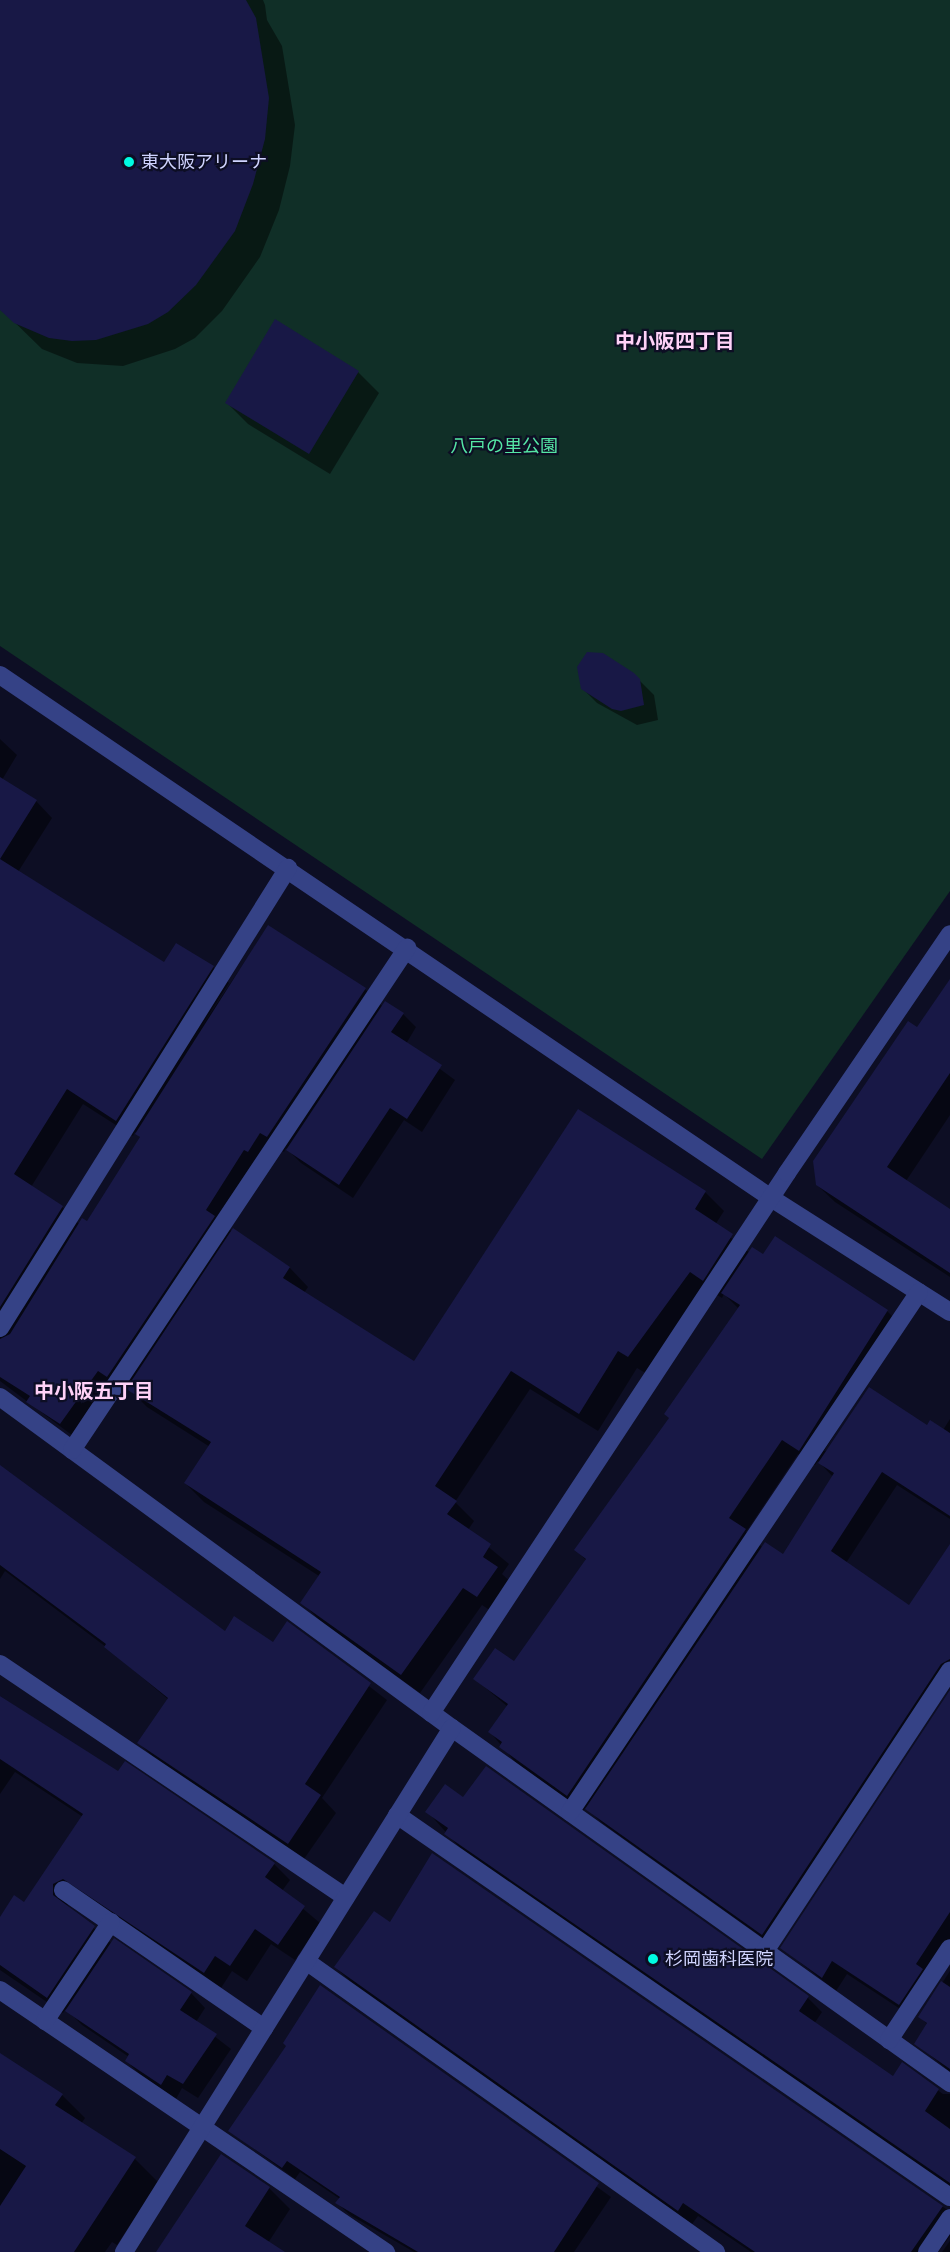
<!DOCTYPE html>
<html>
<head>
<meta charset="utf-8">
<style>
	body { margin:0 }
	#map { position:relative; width:950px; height:2252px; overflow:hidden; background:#0d0e24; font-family:"Public Sans","Noto Sans JP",sans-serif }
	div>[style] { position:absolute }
	.green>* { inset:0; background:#102f27 }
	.shadow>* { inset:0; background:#0007 }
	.building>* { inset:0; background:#181846 }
	.minor>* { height:18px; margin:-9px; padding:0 9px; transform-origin:9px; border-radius:9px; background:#354286 }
	.dots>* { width:16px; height:16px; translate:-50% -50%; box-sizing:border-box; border:3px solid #0d0e24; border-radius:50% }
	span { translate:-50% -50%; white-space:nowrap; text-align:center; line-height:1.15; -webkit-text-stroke:4.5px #0d0e24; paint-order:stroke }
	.poi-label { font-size:18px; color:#d0d4ff }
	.left { translate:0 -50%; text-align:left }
	.park-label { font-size:18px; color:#55e6a5 }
	.neighbourhood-label { font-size:20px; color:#ffd2f8; font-weight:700 }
</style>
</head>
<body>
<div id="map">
	<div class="green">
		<i style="clip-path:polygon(0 0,950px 0,950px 891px,762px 1159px,0 646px)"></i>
	</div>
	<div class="shadow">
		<i style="clip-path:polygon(0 0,263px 0,265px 5px,267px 20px,282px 46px,295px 125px,290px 166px,279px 210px,260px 257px,222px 311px,195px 338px,175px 349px,123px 366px,77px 363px,42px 349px,0 308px)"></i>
		<i style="clip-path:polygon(358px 372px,379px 393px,330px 474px,248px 424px,227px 403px)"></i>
		<i style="clip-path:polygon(639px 680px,654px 695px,658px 720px,637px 725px,597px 703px,582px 688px)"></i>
		<i style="clip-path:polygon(evenodd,0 739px,17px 755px,2px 780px,36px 801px,52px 818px,18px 872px,164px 964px,213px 967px,229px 983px,200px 1029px,268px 927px,366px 990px,383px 1007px,403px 1014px,416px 1027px,406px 1044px,455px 1080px,422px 1132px,404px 1120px,353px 1198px,301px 1163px,286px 1148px,284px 1152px,277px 1148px,222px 1225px,290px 1268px,308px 1287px,304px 1293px,414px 1363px,578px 1111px,706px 1193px,724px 1211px,715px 1225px,750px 1253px,887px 1311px,903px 1327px,824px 1451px,927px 1427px,943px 1430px,950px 1419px,950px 1519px,897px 1485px,846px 1563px,910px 1608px,950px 1547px,950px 1685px,777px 1948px,602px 1823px,586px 1807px,583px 1811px,516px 1763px,490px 1732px,508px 1707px,475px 1679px,514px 1663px,587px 1561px,576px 1550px,670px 1419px,739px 1309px,724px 1294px,722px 1298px,709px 1290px,647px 1374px,637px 1368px,598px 1431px,530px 1389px,455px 1502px,474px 1521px,468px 1530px,509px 1564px,502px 1574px,516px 1587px,497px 1615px,482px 1605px,420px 1693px,320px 1621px,302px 1602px,319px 1576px,204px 1502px,185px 1483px,210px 1447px,147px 1407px,127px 1387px,124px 1392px,115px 1386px,77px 1439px,0 1381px,0 739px,83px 1104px,133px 1136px,135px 1132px,141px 1138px,87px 1223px,80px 1225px,62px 1207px,31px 1187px,83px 1104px,0 739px,798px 1454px,815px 1465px,818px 1461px,833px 1477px,784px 1556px,763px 1548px,746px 1532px,798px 1454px)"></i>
		<i style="clip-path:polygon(950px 981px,950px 1115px,906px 1181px,950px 1210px,950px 1277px,835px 1202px,817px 1185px)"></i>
		<i style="clip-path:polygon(0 1466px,225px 1633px,274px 1644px,287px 1623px,387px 1700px,322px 1798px,336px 1813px,304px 1859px,155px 1759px,139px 1743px,169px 1700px,106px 1647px,5px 1571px,0 1579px)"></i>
		<i style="clip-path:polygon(950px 1693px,950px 1963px,914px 2018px,847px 1974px,836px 1991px,782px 1948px)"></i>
		<i style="clip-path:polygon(0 1696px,118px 1773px,274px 1864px,290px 1880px,282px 1891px,320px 1923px,295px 1960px,271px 1944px,247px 1981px,232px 1971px,221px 1988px,75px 1895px,67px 1905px,112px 1944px,191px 1993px,205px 2008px,196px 2022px,231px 2049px,198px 2098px,182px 2088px,176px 2099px,141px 2075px,126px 2061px,129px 2057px,82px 2025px,66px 2009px,63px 2013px,0 1970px,0 1919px,25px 1905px,83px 1817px,15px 1772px,0 1794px)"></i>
		<i style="clip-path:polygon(486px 1768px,808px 1998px,822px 2012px,814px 2024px,893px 2079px,902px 2065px,943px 2094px,950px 2094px,950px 2188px,460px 1848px,427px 1811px,464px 1799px)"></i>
		<i style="clip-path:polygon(433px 1855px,946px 2209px,950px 2213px,950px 2236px,938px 2252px,751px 2252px,698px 2216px,692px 2224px,350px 1981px,335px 1967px,390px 1924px)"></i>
		<i style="clip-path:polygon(950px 1971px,950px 2072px,916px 2043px,928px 2025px,920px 2017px)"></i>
		<i style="clip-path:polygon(321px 1987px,611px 2197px,574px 2252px,414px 2252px,350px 2215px,337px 2203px,340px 2199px,300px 2172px,295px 2179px,230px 2131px,288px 2046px)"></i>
		<i style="clip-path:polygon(0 2054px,62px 2095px,85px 2118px,81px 2124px,135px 2159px,158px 2182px,117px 2245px,112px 2242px,105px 2252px,0 2252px)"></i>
		<i style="clip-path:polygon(269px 2188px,290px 2209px,268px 2243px,282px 2252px,170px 2252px)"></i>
		<i style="clip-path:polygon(950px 2241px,950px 2252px,942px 2252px)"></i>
	</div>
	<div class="building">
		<i style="clip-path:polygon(0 0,246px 0,256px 18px,269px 98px,265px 139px,253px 184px,235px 231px,196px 285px,168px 312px,148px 324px,96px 340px,72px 341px,49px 338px,14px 323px,0 310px)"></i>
		<i style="clip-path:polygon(275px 319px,359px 371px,309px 454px,225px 403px)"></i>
		<i style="clip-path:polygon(587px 652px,603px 653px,634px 673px,640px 679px,644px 705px,621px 711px,612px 709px,581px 689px,577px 667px)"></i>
		<i style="clip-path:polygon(0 777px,37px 800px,0 859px,164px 962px,176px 943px,214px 966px,116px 1121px,67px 1089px,14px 1174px,63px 1206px,0 1307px)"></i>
		<i style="clip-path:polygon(268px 925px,366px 988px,267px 1137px,260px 1133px,248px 1152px,244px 1150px,206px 1210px,215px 1216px,107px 1377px,98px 1371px,60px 1424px,26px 1402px,30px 1396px,0 1377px,0 1339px,10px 1334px,82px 1218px,87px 1221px,140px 1137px,135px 1134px)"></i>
		<i style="clip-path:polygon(950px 979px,950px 1073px,887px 1167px,950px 1209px,950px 1273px,816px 1185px,813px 1161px,908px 1021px,917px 1027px)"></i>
		<i style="clip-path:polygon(385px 1001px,404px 1013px,391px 1032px,442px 1065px,407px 1119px,390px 1108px,339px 1185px,286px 1150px)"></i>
		<i style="clip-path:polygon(578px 1109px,706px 1191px,695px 1209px,733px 1234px,703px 1281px,690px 1272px,628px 1357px,618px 1351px,579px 1414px,511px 1371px,435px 1486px,457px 1501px,447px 1514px,491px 1544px,483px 1557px,498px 1567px,477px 1597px,463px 1588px,401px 1675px,300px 1603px,321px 1572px,184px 1483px,211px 1442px,126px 1389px,233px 1228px,290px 1267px,283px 1278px,414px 1361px)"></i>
		<i style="clip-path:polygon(775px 1236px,888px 1310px,799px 1451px,782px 1440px,729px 1518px,746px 1529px,567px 1796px,499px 1747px,502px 1742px,488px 1732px,508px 1704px,473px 1679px,495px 1648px,514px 1661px,586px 1559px,574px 1550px,669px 1418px,664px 1414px,740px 1305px,721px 1293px,752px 1247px,763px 1254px)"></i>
		<i style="clip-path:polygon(869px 1387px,927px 1425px,930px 1420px,950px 1433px,950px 1516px,882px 1472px,831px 1551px,909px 1605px,950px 1544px,950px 1659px,941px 1664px,762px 1935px,585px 1809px,765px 1542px,783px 1554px,834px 1473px,818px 1463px)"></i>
		<i style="clip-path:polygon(0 1465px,225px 1631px,234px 1616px,273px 1642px,287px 1621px,371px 1683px,305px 1784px,321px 1795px,288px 1844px,137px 1743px,168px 1698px,104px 1647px,106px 1644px,0 1565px)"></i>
		<i style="clip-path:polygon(950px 1690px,950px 1912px,916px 1964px,923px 1969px,899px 2005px,832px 1961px,822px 1978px,780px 1948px)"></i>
		<i style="clip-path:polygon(0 1696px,118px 1771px,125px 1761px,275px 1863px,265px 1877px,305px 1906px,278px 1945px,255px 1929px,230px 1966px,215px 1956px,204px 1973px,63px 1879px,53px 1884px,53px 1895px,95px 1926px,47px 1998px,0 1965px,0 1917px,14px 1895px,24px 1902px,83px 1814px,0 1759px)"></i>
		<i style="clip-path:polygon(486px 1766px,809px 1996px,799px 2011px,893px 2076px,902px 2062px,939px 2089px,925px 2111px,950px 2129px,950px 2183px,444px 1834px,448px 1828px,425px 1812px,445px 1784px,463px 1797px)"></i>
		<i style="clip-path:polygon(432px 1853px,943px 2206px,911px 2252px,755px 2252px,683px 2203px,678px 2211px,334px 1967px,374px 1911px,390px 1922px)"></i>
		<i style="clip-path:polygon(114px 1938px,192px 1992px,180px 2010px,217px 2034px,183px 2084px,167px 2075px,161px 2085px,125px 2061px,129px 2054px,65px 2011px)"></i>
		<i style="clip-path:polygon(941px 1981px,950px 1987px,950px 2069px,914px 2044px,927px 2023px,918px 2017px)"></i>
		<i style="clip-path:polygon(320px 1985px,599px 2183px,554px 2252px,418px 2252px,335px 2203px,340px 2197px,287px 2161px,282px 2168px,228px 2131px,286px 2046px,283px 2043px)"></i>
		<i style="clip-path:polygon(0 2053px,63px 2094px,55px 2105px,136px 2157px,74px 2252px,0 2252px,0 2206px,26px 2166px,0 2149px)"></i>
		<i style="clip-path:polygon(221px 2154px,270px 2187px,245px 2226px,285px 2252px,156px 2252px)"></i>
	</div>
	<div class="minor">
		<i style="left:0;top:675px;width:932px;rotate:34.15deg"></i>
		<i style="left:771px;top:1198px;width:212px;rotate:32.5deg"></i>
		<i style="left:0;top:1328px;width:543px;rotate:-57.95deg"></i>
		<i style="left:0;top:1397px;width:560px;rotate:36.22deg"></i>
		<i style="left:452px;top:1728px;width:612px;rotate:35.48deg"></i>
		<i style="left:72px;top:1450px;width:604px;rotate:-56.28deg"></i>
		<i style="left:0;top:1664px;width:417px;rotate:34deg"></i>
		<i style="left:431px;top:1713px;width:647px;rotate:-56.6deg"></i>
		<i style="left:787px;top:1173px;width:289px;rotate:-55.7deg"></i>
		<i style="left:570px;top:1812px;width:626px;rotate:-56.13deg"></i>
		<i style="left:397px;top:1815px;width:672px;rotate:34.64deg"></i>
		<i style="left:63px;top:1890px;width:244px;rotate:34.5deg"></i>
		<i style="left:765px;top:1951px;width:336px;rotate:-56.6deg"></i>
		<i style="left:306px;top:1961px;width:503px;rotate:35.37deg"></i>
		<i style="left:0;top:1990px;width:467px;rotate:34.2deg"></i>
		<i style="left:45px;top:2021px;width:119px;rotate:-56.3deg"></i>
		<i style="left:889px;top:2040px;width:110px;rotate:-56.5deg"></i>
		<i style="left:124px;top:2252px;width:618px;rotate:-57.96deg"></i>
		<i style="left:927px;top:2252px;width:41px;rotate:-55.9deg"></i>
	</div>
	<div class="dots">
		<i style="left:129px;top:162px;background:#00fbe2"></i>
		<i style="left:653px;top:1959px;background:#00fbe2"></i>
	</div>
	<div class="poi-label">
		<span class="left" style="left:141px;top:162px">東大阪アリーナ</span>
		<span class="left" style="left:665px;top:1959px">杉岡歯科医院</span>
	</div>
	<div class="park-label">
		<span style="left:504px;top:446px">八戸の里公園</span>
	</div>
	<div class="neighbourhood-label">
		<span style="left:675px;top:341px">中小阪四丁目</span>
		<span style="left:94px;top:1391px">中小阪五丁目</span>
	</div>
</div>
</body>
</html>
